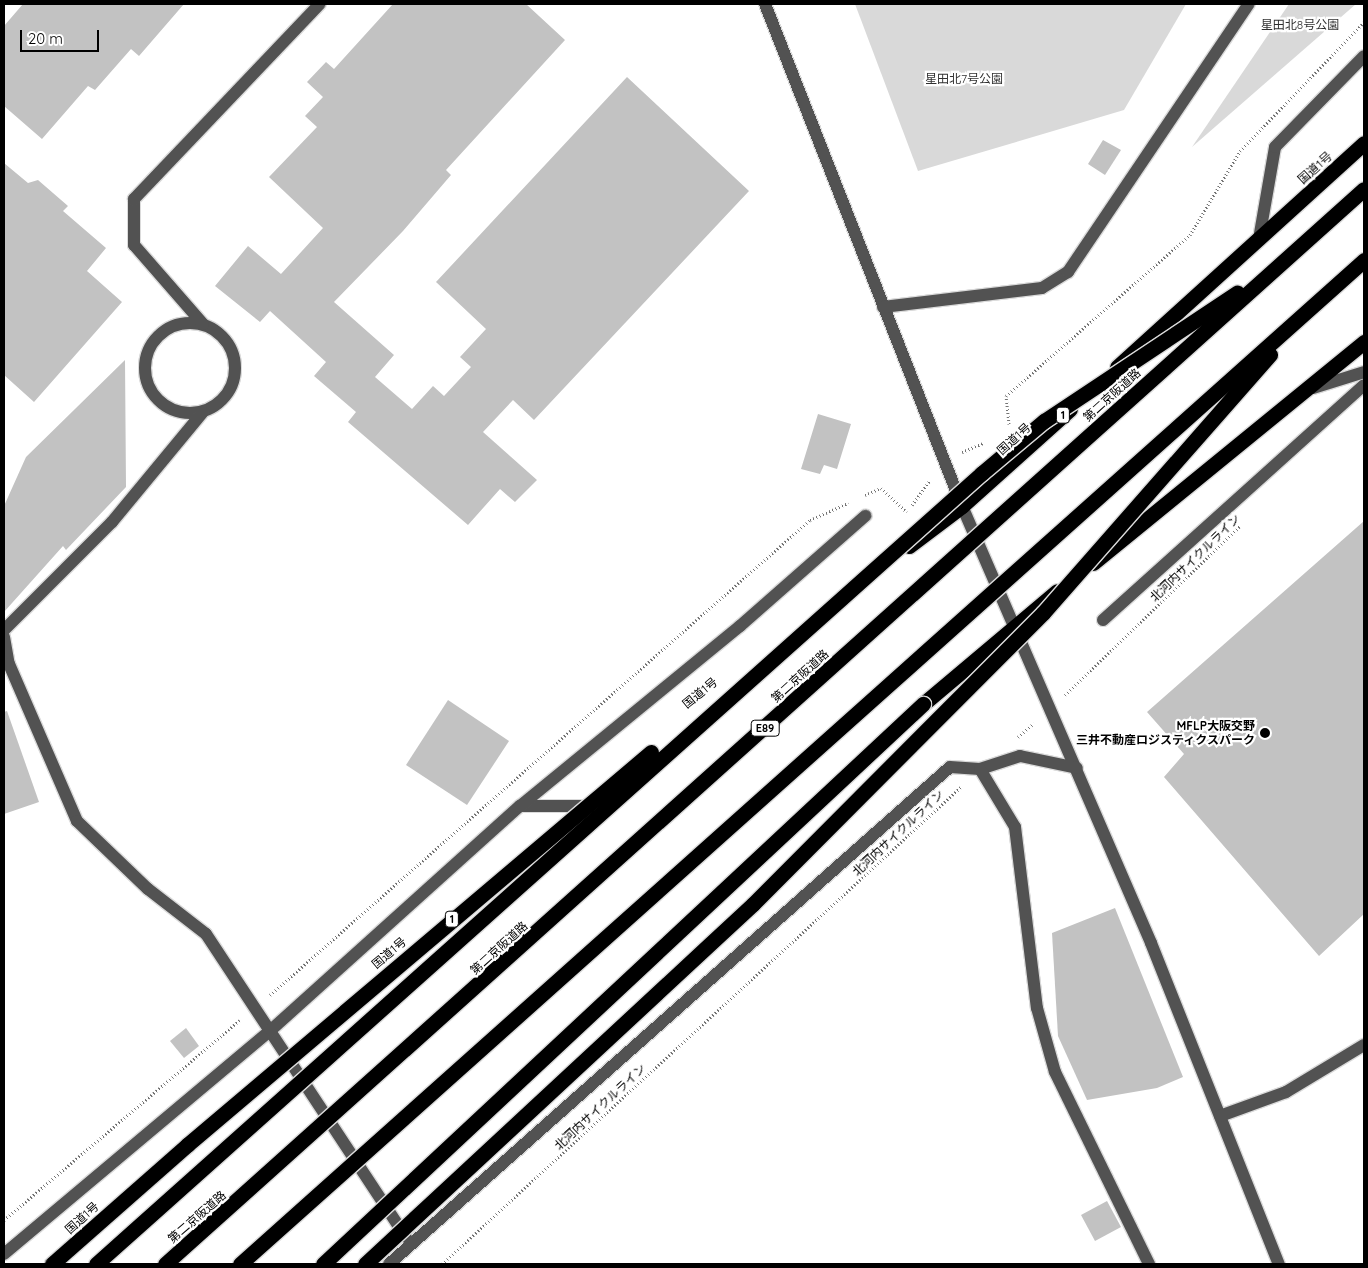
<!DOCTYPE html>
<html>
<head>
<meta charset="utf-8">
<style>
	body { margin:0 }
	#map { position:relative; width:1368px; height:1268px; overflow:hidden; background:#fff; font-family:Quicksand,"Noto Sans JP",sans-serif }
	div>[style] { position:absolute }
	.green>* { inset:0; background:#d9d9d9 }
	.building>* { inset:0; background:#c2c2c2 }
	.path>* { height:3px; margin-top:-1.5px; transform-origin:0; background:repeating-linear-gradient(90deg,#747474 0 1px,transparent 0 3.5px) }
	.roads { filter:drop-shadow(1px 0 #dbdbdb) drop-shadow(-1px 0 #dbdbdb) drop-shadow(0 1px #dbdbdb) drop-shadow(0 -1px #dbdbdb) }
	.minor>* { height:12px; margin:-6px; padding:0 6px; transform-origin:6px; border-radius:6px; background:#525252 }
	.minor>.ring { margin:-6px; padding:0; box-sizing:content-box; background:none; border:12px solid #525252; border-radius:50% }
	.highway>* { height:15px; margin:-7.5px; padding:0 7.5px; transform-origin:7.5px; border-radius:7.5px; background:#000 }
	.bridges { filter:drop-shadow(1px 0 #dbdbdb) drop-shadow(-1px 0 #dbdbdb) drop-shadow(0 1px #dbdbdb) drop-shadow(0 -1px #dbdbdb) }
	.highway-bridge>* { height:15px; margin:-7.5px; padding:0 7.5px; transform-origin:7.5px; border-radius:7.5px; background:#000 }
	.dots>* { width:14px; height:14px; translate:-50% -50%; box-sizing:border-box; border:2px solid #fff; border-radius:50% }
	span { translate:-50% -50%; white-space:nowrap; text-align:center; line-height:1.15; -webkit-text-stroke:4.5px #fff; paint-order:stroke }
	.shield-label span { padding:1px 4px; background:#fff; border:1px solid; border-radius:4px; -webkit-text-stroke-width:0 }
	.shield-label { font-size:11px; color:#000; font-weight:700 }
	.park-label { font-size:12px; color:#303030 }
	.street-label { font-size:12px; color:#000 }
	.poi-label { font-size:12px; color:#000; font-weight:700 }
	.right { translate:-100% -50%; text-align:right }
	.frame { position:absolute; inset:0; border:5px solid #000; pointer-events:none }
	.scale { position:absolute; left:20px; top:30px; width:79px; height:22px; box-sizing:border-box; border:2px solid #000; border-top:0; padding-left:6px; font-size:15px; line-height:18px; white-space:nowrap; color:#000; -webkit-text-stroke:4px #fff; paint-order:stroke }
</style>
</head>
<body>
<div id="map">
	<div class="green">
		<i style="clip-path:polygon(855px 4px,1186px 4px,1124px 110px,918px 171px)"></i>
		<i style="clip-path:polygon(1289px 4px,1356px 4px,1192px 147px,1270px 32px)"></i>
	</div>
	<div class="building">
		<i style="clip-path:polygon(23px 4px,184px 4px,139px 56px,131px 49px,95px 90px,88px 86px,42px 139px,4px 106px,4px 26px)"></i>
		<i style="clip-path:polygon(393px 4px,526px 4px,565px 40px,446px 170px,451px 175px,403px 231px,334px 302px,394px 355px,375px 377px,412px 409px,433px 386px,444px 396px,471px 367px,460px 357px,486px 329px,436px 282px,627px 77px,749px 191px,534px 420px,513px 400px,483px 432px,537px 480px,515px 502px,500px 489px,468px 525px,348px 422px,356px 412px,314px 376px,326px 362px,270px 311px,260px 322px,215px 286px,248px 246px,281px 274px,323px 228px,269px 177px,317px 127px,305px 116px,323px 97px,307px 82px,326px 62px,334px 69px)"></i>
		<i style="clip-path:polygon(1103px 140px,1121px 150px,1105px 175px,1088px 164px)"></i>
		<i style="clip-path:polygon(4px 163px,28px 183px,38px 180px,68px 206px,63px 211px,106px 248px,87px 271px,122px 302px,34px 402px,4px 375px)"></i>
		<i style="clip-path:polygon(125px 360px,126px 487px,66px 550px,63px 546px,4px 612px,4px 506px,26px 457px)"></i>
		<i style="clip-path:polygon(818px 414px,851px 424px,837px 469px,824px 465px,820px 474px,801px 469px)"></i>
		<i style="clip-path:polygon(1364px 521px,1364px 914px,1319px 956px,1164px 777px,1184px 754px,1147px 712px)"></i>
		<i style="clip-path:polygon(448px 700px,509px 741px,467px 805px,406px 765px)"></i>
		<i style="clip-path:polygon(7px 711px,39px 802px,4px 814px,4px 712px)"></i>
		<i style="clip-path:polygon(1115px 908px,1183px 1077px,1157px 1088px,1087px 1100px,1058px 1036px,1052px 933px)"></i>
		<i style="clip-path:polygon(186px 1028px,199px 1046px,184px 1058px,170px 1041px)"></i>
		<i style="clip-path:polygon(1107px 1201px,1121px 1227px,1095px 1241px,1081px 1215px)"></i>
	</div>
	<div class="path">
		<i style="left:1009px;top:424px;width:28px;rotate:-96deg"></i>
		<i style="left:1006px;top:396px;width:244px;rotate:-41.2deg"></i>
		<i style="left:1190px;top:235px;width:98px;rotate:-59.2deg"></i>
		<i style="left:1240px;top:151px;width:179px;rotate:-46.1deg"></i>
		<i style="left:962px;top:452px;width:23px;rotate:-23deg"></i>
		<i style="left:865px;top:495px;width:17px;rotate:-24deg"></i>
		<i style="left:881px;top:488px;width:35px;rotate:43deg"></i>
		<i style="left:912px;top:505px;width:31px;rotate:-54deg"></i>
		<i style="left:1065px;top:695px;width:243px;rotate:-44deg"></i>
		<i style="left:1018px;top:737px;width:21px;rotate:-41deg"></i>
		<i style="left:270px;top:995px;width:719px;rotate:-41.34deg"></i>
		<i style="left:810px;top:520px;width:42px;rotate:-24.1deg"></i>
		<i style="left:4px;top:1220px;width:309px;rotate:-40.3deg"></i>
		<i style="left:442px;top:1264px;width:705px;rotate:-42.59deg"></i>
	</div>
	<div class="roads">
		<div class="minor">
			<i style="left:765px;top:4px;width:539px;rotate:68.57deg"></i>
			<i style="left:962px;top:506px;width:476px;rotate:66.6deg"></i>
			<i style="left:1151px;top:943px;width:346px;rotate:68.3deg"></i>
			<i style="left:1259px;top:239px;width:93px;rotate:-80.1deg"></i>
			<i style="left:1275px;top:147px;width:127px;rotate:-45.6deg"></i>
			<i style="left:883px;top:307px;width:160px;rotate:-6.8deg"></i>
			<i style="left:1042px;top:288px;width:31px;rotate:-32deg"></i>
			<i style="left:1068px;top:272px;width:323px;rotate:-56deg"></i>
			<i class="ring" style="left:145px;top:323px;width:78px;height:78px"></i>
			<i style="left:203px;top:324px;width:105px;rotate:-131.1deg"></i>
			<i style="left:134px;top:245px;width:46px;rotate:-90deg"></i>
			<i style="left:134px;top:199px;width:269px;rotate:-46.4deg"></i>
			<i style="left:1313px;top:388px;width:53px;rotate:-17.4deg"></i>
			<i style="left:1103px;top:620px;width:351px;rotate:-42deg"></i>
			<i style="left:4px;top:630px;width:153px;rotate:-45deg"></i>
			<i style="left:112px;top:522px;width:143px;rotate:-50.4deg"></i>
			<i style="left:4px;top:637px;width:27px;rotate:80deg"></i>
			<i style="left:9px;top:664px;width:171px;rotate:66.6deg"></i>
			<i style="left:77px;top:821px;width:98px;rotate:43.8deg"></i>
			<i style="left:148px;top:889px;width:73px;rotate:37.8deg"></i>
			<i style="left:206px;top:934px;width:363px;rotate:56.6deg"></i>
			<i style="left:980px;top:769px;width:42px;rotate:-18deg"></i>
			<i style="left:1020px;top:756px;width:58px;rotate:11.9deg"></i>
			<i style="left:520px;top:806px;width:64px"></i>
			<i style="left:1220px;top:1116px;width:70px;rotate:-20deg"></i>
			<i style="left:1286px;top:1092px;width:91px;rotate:-31.1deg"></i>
			<i style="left:4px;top:1254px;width:349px;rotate:-40deg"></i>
			<i style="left:271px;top:1030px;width:335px;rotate:-42deg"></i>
			<i style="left:520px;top:806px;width:284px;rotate:-39.3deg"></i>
			<i style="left:740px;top:626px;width:167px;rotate:-41.3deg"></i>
			<i style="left:389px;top:1264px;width:749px;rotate:-41.54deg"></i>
			<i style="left:950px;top:767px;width:30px;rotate:4deg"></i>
			<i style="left:980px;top:769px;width:68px;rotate:58.9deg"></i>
			<i style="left:1015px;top:827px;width:182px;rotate:83.1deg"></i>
			<i style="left:1037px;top:1008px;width:66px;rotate:74.3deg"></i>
			<i style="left:1055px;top:1072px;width:214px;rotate:63.9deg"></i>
		</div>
		<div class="highway">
			<i style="left:1117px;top:367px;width:333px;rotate:-42.2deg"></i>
			<i style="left:909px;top:546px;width:66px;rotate:-37deg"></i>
			<i style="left:962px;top:506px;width:145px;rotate:-41.9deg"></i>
			<i style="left:1093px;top:563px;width:350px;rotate:-39.2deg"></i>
			<i style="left:923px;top:704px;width:175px;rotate:-40.1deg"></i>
		</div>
	</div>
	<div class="bridges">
		<div class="highway-bridge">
			<i style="left:52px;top:1264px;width:180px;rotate:-41.4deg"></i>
			<i style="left:187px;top:1145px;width:608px;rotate:-40.26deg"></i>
			<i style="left:96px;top:1264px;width:1188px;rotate:-41.76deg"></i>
			<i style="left:982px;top:473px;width:81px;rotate:-40deg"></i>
			<i style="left:1044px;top:421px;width:232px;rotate:-33.6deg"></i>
			<i style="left:165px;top:1264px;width:1610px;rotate:-41.88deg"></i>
			<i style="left:240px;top:1264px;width:1507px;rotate:-41.77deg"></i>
			<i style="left:323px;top:1264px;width:821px;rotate:-43.03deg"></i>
			<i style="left:365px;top:1264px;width:529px;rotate:-42.86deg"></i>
			<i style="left:753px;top:904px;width:411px;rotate:-45.1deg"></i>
			<i style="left:1043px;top:613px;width:344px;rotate:-48.7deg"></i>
		</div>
	</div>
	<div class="dots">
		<i style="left:1265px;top:733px;background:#000"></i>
	</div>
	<div class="shield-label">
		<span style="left:1063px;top:415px">1</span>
		<span style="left:765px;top:728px">E89</span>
		<span style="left:452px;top:919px">1</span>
	</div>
	<div class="park-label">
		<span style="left:1300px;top:25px">星田北8号公園</span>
		<span style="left:964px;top:79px">星田北7号公園</span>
	</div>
	<div class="street-label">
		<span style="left:1315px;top:168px;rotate:-42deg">国道1号</span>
		<span style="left:1112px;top:395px;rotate:-42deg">第二京阪道路</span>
		<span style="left:1014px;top:439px;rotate:-42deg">国道1号</span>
		<span style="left:1195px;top:558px;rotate:-44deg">北河内サイクルライン</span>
		<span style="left:800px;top:676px;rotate:-42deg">第二京阪道路</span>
		<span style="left:700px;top:693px;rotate:-39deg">国道1号</span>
		<span style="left:898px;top:833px;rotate:-43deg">北河内サイクルライン</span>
		<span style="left:499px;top:948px;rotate:-42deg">第二京阪道路</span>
		<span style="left:389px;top:953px;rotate:-40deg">国道1号</span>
		<span style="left:600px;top:1107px;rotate:-43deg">北河内サイクルライン</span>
		<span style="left:197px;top:1217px;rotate:-41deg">第二京阪道路</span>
		<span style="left:82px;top:1218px;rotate:-42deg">国道1号</span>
	</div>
	<div class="poi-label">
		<span class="right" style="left:1255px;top:733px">MFLP大阪交野<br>三井不動産ロジスティクスパーク</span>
	</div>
	<div class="frame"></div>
	<div class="scale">20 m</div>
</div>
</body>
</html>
